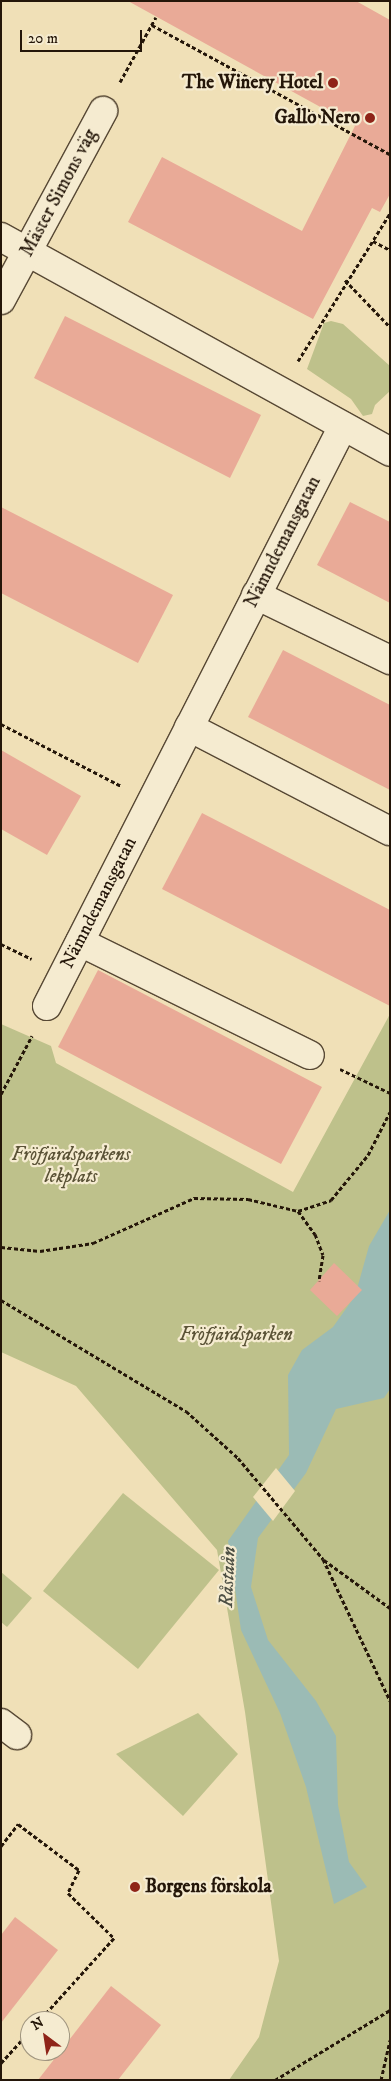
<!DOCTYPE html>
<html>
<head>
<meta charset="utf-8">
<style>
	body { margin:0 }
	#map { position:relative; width:391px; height:2081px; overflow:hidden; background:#f0e0b7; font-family:"IM FELL DW Pica",serif }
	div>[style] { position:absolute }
	.green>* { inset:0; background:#bec18b }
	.water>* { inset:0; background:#9bbbb5 }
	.pier>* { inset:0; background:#f0e0b7 }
	.building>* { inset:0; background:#e9aa97 }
	.path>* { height:3px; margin-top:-1.5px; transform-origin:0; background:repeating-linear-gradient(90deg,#241609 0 4px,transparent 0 6.5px) }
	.roads { filter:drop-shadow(1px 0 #574834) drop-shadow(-1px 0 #574834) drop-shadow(0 1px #574834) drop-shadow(0 -1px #574834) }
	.minor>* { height:28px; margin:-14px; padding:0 14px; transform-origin:14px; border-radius:14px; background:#f5ebd0 }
	.dots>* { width:14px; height:14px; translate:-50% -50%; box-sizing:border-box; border:2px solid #f5ebd0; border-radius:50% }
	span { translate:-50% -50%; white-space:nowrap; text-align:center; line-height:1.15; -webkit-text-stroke:4.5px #f5ebd0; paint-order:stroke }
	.poi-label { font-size:19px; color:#241609; font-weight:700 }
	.right { translate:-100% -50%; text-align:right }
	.left { translate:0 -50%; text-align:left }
	.street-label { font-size:19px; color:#241609 }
	.park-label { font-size:19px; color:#5a5236; font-style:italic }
	.water-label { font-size:20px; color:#4e5045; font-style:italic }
	.frame { position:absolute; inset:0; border:2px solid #241609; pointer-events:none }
	.north { position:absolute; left:20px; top:2011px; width:50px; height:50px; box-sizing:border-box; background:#f5ebd0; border:1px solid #a19680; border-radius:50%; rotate:329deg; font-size:14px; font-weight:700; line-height:20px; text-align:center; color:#241609 }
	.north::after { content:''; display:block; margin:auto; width:18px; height:22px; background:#8f2418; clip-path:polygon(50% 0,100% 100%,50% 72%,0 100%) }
	.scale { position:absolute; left:20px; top:30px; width:122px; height:22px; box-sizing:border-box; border:2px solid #241609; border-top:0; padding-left:6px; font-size:15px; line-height:18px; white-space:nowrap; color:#241609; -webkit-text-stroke:4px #f5ebd0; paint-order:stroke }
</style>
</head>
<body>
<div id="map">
	<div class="green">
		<i style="clip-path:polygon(331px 321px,343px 324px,390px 366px,390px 391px,375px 405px,372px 414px,363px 416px,351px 399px,307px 369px,324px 323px)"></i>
		<i style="clip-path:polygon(390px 1014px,390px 2080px,229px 2080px,259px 2037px,279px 1961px,245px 1712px,217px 1550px,76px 1386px,1px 1352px,1px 1024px,51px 1046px,56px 1063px,293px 1192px)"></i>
		<i style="clip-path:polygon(123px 1493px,219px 1570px,138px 1669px,43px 1591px)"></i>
		<i style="clip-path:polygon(1px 1572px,32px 1598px,7px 1627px,1px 1622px)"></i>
		<i style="clip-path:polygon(198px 1713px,238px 1754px,183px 1816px,116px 1754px)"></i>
	</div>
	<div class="water">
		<i style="clip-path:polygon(390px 1210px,390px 1389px,384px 1398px,336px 1409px,306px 1473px,258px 1538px,251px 1587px,268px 1640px,316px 1701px,336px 1736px,338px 1805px,349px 1862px,367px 1887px,334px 1904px,306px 1787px,280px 1713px,241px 1630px,228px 1541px,289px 1455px,288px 1375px,302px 1350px,333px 1327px,355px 1296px,369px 1246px)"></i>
	</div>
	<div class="pier">
		<i style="clip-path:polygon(276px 1468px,295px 1491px,273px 1521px,253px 1497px)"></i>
	</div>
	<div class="building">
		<i style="clip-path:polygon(128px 1px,356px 1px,390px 20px,390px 194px,380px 212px,372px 208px,313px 319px,128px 222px,162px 157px,302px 231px,355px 126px)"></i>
		<i style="clip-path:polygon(65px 316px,261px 415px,230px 478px,34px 378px)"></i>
		<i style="clip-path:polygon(350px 502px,390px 522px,390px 603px,317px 565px)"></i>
		<i style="clip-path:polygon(1px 507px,173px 595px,138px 663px,1px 593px)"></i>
		<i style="clip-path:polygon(283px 650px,390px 705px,390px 790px,248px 717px)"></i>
		<i style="clip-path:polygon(1px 750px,81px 796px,47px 855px,1px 829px)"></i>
		<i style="clip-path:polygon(202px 813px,390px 910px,390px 1006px,162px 889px)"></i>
		<i style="clip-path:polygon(98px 970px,322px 1087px,281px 1164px,58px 1047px)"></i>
		<i style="clip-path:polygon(334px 1263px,362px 1290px,337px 1316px,310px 1290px)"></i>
		<i style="clip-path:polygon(15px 1917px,58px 1950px,1px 2023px,1px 1935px)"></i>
		<i style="clip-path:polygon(111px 1986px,161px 2025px,118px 2080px,38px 2080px)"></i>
	</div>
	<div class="path">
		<i style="left:152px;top:25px;width:271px;rotate:28.5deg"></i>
		<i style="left:120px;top:82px;width:74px;rotate:-61deg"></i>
		<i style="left:373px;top:241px;width:19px;rotate:28deg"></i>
		<i style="left:345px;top:280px;width:65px;rotate:46.2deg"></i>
		<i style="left:298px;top:361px;width:174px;rotate:-58.1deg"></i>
		<i style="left:1px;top:724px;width:135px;rotate:27.3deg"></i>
		<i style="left:1px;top:944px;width:34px;rotate:26deg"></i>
		<i style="left:340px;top:1069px;width:55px;rotate:25.6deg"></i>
		<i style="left:1px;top:1094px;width:66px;rotate:-61.9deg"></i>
		<i style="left:298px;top:1211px;width:29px;rotate:54deg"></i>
		<i style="left:315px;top:1234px;width:22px;rotate:69deg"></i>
		<i style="left:323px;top:1255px;width:26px;rotate:99deg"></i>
		<i style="left:1px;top:1247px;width:39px;rotate:6deg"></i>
		<i style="left:40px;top:1251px;width:54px;rotate:-8.6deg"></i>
		<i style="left:93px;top:1243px;width:111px;rotate:-24deg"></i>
		<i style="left:194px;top:1198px;width:54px;rotate:1.1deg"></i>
		<i style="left:248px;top:1199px;width:51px;rotate:13.5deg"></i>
		<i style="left:298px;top:1211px;width:35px;rotate:-18deg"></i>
		<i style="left:331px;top:1200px;width:58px;rotate:-50.6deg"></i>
		<i style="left:368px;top:1155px;width:48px;rotate:-62.9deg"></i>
		<i style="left:1px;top:1300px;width:216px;rotate:31deg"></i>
		<i style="left:186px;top:1411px;width:70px;rotate:42.1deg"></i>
		<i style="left:238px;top:1458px;width:132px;rotate:49.9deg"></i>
		<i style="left:323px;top:1559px;width:157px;rotate:64.7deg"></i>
		<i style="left:324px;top:1560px;width:82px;rotate:36deg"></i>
		<i style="left:1px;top:1846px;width:28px;rotate:-52deg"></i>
		<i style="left:18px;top:1824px;width:76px;rotate:37deg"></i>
		<i style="left:79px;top:1870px;width:25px;rotate:116deg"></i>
		<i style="left:68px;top:1893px;width:64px;rotate:44.4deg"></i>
		<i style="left:114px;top:1938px;width:112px;rotate:132.1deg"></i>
		<i style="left:1px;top:2063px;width:43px;rotate:-47.8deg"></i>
		<i style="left:275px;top:2080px;width:135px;rotate:-31.3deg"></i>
		<i style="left:381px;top:2080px;width:41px;rotate:-77.3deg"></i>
	</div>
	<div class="roads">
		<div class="minor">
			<i style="left:1px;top:237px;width:444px;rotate:28.9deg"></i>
			<i style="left:1px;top:300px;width:215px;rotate:-61.6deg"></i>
			<i style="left:256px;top:595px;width:149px;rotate:25.9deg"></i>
			<i style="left:189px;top:727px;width:226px;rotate:27.4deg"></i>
			<i style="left:80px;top:942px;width:256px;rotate:26.2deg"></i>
			<i style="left:47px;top:1006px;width:651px;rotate:-62.96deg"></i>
			<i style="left:1px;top:1723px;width:20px;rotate:37deg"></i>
		</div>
	</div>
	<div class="dots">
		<i style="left:333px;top:83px;background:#8f2418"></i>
		<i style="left:370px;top:118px;background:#8f2418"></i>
		<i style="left:135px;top:1887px;background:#8f2418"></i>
	</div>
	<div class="poi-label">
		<span class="right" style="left:323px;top:83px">The Winery Hotel</span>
		<span class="right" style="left:360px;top:118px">Gallo Nero</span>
		<span class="left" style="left:145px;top:1887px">Borgens förskola</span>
	</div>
	<div class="street-label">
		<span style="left:59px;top:193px;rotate:-62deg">Mäster Simons väg</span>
		<span style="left:283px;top:542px;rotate:-63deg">Nämndemansgatan</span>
		<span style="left:99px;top:903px;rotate:-63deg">Nämndemansgatan</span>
	</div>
	<div class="park-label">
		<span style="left:71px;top:1166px">Fröfjärdsparkens<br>lekplats</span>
		<span style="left:236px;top:1335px">Fröfjärdsparken</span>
	</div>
	<div class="water-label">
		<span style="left:228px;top:1577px;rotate:-87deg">Råstaån</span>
	</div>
	<div class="frame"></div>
	<div class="north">N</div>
	<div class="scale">20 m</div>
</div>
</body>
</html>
